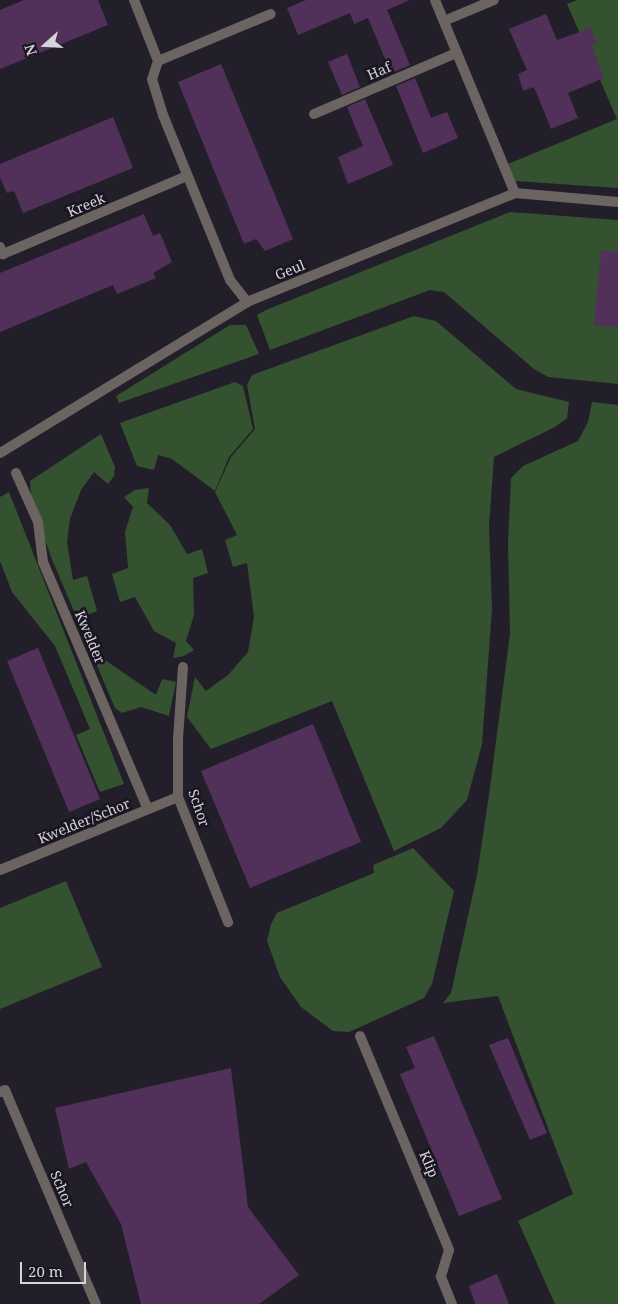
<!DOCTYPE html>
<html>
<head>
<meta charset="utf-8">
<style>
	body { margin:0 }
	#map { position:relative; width:618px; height:1304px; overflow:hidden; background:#231f2a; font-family:"Noto Serif",serif }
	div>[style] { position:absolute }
	.green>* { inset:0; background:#345130 }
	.building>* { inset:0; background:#513159 }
	.street>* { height:10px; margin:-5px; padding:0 5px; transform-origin:5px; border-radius:5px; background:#6b6461 }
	span { translate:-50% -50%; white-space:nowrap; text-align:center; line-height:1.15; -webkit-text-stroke:5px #191521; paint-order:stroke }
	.street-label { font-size:14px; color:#d5d3db }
	.north { position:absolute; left:20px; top:20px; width:50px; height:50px; -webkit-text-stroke:4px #191521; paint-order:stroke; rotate:251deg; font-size:14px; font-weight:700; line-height:20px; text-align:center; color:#d5d3db }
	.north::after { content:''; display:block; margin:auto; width:18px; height:22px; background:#d5d3db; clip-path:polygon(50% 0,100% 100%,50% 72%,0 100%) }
	.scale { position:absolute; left:20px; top:1262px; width:66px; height:22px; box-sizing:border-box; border:2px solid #d5d3db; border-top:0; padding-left:6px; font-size:15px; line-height:18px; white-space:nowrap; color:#d5d3db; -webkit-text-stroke:4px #191521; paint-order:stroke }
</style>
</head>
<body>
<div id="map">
	<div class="green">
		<i style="clip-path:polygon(577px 0,618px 0,618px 188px,515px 181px,508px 164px,617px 119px,567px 4px)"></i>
		<i style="clip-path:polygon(510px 212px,618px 220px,618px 384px,548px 377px,534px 369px,444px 292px,430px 290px,270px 350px,257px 315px,266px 310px)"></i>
		<i style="clip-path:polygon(414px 316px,436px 321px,516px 389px,569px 402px,567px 418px,555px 427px,494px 457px,489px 526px,492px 609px,482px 744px,467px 800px,441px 828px,394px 851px,332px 701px,211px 749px,187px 717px,195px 677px,206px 691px,228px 675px,248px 652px,254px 617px,247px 563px,233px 567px,225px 540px,237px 535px,215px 492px,231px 457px,255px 429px,247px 385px,252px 375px)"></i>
		<i style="clip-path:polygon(230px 325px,246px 325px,259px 354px,119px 403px,116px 396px)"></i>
		<i style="clip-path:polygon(235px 382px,243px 386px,253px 429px,229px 457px,215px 491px,172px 459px,158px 455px,154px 470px,137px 466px,120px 423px)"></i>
		<i style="clip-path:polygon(592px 402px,618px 405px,618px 1304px,555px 1304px,518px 1221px,573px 1194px,498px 996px,443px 1003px,451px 993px,477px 875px,489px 795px,510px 634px,508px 543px,511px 478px,523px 466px,578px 441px,588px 422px)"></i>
		<i style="clip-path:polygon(101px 434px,115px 467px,114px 476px,108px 484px,94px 472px,81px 490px,70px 519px,67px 542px,73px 580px,87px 576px,97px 611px,82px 617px,105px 660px,156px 695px,162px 679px,176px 682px,169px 716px,141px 707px,122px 713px,115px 708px,51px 557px,31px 496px,30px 481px)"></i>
		<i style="clip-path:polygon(149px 488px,147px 503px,170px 525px,187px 554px,202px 549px,208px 573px,193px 578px,194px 615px,186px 641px,194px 650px,184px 656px,173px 658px,176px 643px,154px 631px,135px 597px,120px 602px,112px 574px,128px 568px,125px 532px,133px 507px,124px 497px,135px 490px)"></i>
		<i style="clip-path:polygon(9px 492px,124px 784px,100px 792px,76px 735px,90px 729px,55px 646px,12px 592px,0 561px,0 497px)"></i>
		<i style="clip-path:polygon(413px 848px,454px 891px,432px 984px,424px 998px,349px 1032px,333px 1031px,301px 1007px,280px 977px,267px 941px,271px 924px,277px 913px,374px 873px,373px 865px)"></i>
		<i style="clip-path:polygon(66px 881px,102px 967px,0 1009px,0 908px)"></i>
	</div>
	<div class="building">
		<i style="clip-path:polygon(24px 0,98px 0,108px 25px,0 69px,0 10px)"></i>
		<i style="clip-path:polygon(306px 0,410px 0,387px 10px,410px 65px,391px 73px,368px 18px,354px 24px,350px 13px,298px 35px,287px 8px)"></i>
		<i style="clip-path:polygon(546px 14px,557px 40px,591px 28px,597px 44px,592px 46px,604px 78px,568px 93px,578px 118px,551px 129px,534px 87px,523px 91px,518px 74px,527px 70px,509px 29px)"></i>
		<i style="clip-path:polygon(347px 54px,360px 87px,342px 95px,328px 62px)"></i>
		<i style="clip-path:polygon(221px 64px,293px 239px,265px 251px,256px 239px,244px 244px,178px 82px)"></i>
		<i style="clip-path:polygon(415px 78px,431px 118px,447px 112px,458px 138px,423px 153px,396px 86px)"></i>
		<i style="clip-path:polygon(365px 99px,393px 165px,348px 184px,338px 157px,363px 146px,347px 107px)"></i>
		<i style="clip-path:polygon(113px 117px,133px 168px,23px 213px,14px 191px,7px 193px,0 178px,0 164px)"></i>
		<i style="clip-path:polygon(144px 214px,153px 236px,160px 233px,172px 262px,153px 273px,156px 278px,117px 294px,113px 285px,0 332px,0 273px)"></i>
		<i style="clip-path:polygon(601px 250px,618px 252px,618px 327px,594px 325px)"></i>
		<i style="clip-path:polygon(38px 648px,100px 799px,69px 812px,7px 661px)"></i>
		<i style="clip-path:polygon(313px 724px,361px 842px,250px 888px,201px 771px)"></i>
		<i style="clip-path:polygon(434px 1036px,502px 1199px,459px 1216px,400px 1074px,415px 1068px,406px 1047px)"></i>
		<i style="clip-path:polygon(508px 1038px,547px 1133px,530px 1140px,489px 1045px)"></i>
		<i style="clip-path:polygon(231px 1068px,248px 1207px,299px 1275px,259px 1304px,141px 1304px,121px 1224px,86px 1162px,69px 1169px,55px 1108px)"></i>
		<i style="clip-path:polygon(497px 1274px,509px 1304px,475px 1304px,469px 1286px)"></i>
	</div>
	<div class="street">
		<i style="left:134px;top:0;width:66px;rotate:68.5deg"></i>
		<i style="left:158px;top:61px;width:19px;rotate:108deg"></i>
		<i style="left:152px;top:79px;width:38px;rotate:73deg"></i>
		<i style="left:163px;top:115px;width:178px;rotate:67.9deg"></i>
		<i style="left:230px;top:280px;width:28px;rotate:52deg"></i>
		<i style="left:435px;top:0;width:209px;rotate:67.5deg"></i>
		<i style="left:444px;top:21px;width:54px;rotate:-22.8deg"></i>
		<i style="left:158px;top:61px;width:122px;rotate:-22.6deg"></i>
		<i style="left:314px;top:114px;width:155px;rotate:-23.2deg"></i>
		<i style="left:0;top:247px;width:8px;rotate:67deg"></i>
		<i style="left:3px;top:254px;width:200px;rotate:-23deg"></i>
		<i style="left:0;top:453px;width:289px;rotate:-31.4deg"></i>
		<i style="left:247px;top:302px;width:289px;rotate:-22.1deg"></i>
		<i style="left:515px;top:193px;width:103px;rotate:5deg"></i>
		<i style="left:16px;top:473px;width:54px;rotate:65.8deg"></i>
		<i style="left:38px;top:522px;width:40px;rotate:82.9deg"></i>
		<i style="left:43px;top:562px;width:268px;rotate:67deg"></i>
		<i style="left:183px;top:667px;width:71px;rotate:94deg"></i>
		<i style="left:178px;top:738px;width:59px;rotate:90deg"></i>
		<i style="left:178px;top:797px;width:135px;rotate:68.2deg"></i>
		<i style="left:0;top:870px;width:192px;rotate:-22.3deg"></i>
		<i style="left:360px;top:1036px;width:232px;rotate:67.4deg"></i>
		<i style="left:449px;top:1250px;width:28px;rotate:107deg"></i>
		<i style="left:441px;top:1277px;width:29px;rotate:68deg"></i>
		<i style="left:0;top:1092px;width:5px;rotate:-22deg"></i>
		<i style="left:5px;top:1090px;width:233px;rotate:67deg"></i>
	</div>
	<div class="street-label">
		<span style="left:379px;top:71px;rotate:-23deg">Haf</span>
		<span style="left:86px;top:205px;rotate:-23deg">Kreek</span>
		<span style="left:290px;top:270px;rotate:-22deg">Geul</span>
		<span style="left:90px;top:637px;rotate:67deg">Kwelder</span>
		<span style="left:199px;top:808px;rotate:71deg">Schor</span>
		<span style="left:84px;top:821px;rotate:-22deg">Kwelder/Schor</span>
		<span style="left:429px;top:1164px;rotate:67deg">Klip</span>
		<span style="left:62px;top:1189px;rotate:67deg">Schor</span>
	</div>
	<div class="north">N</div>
	<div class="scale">20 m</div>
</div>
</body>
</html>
